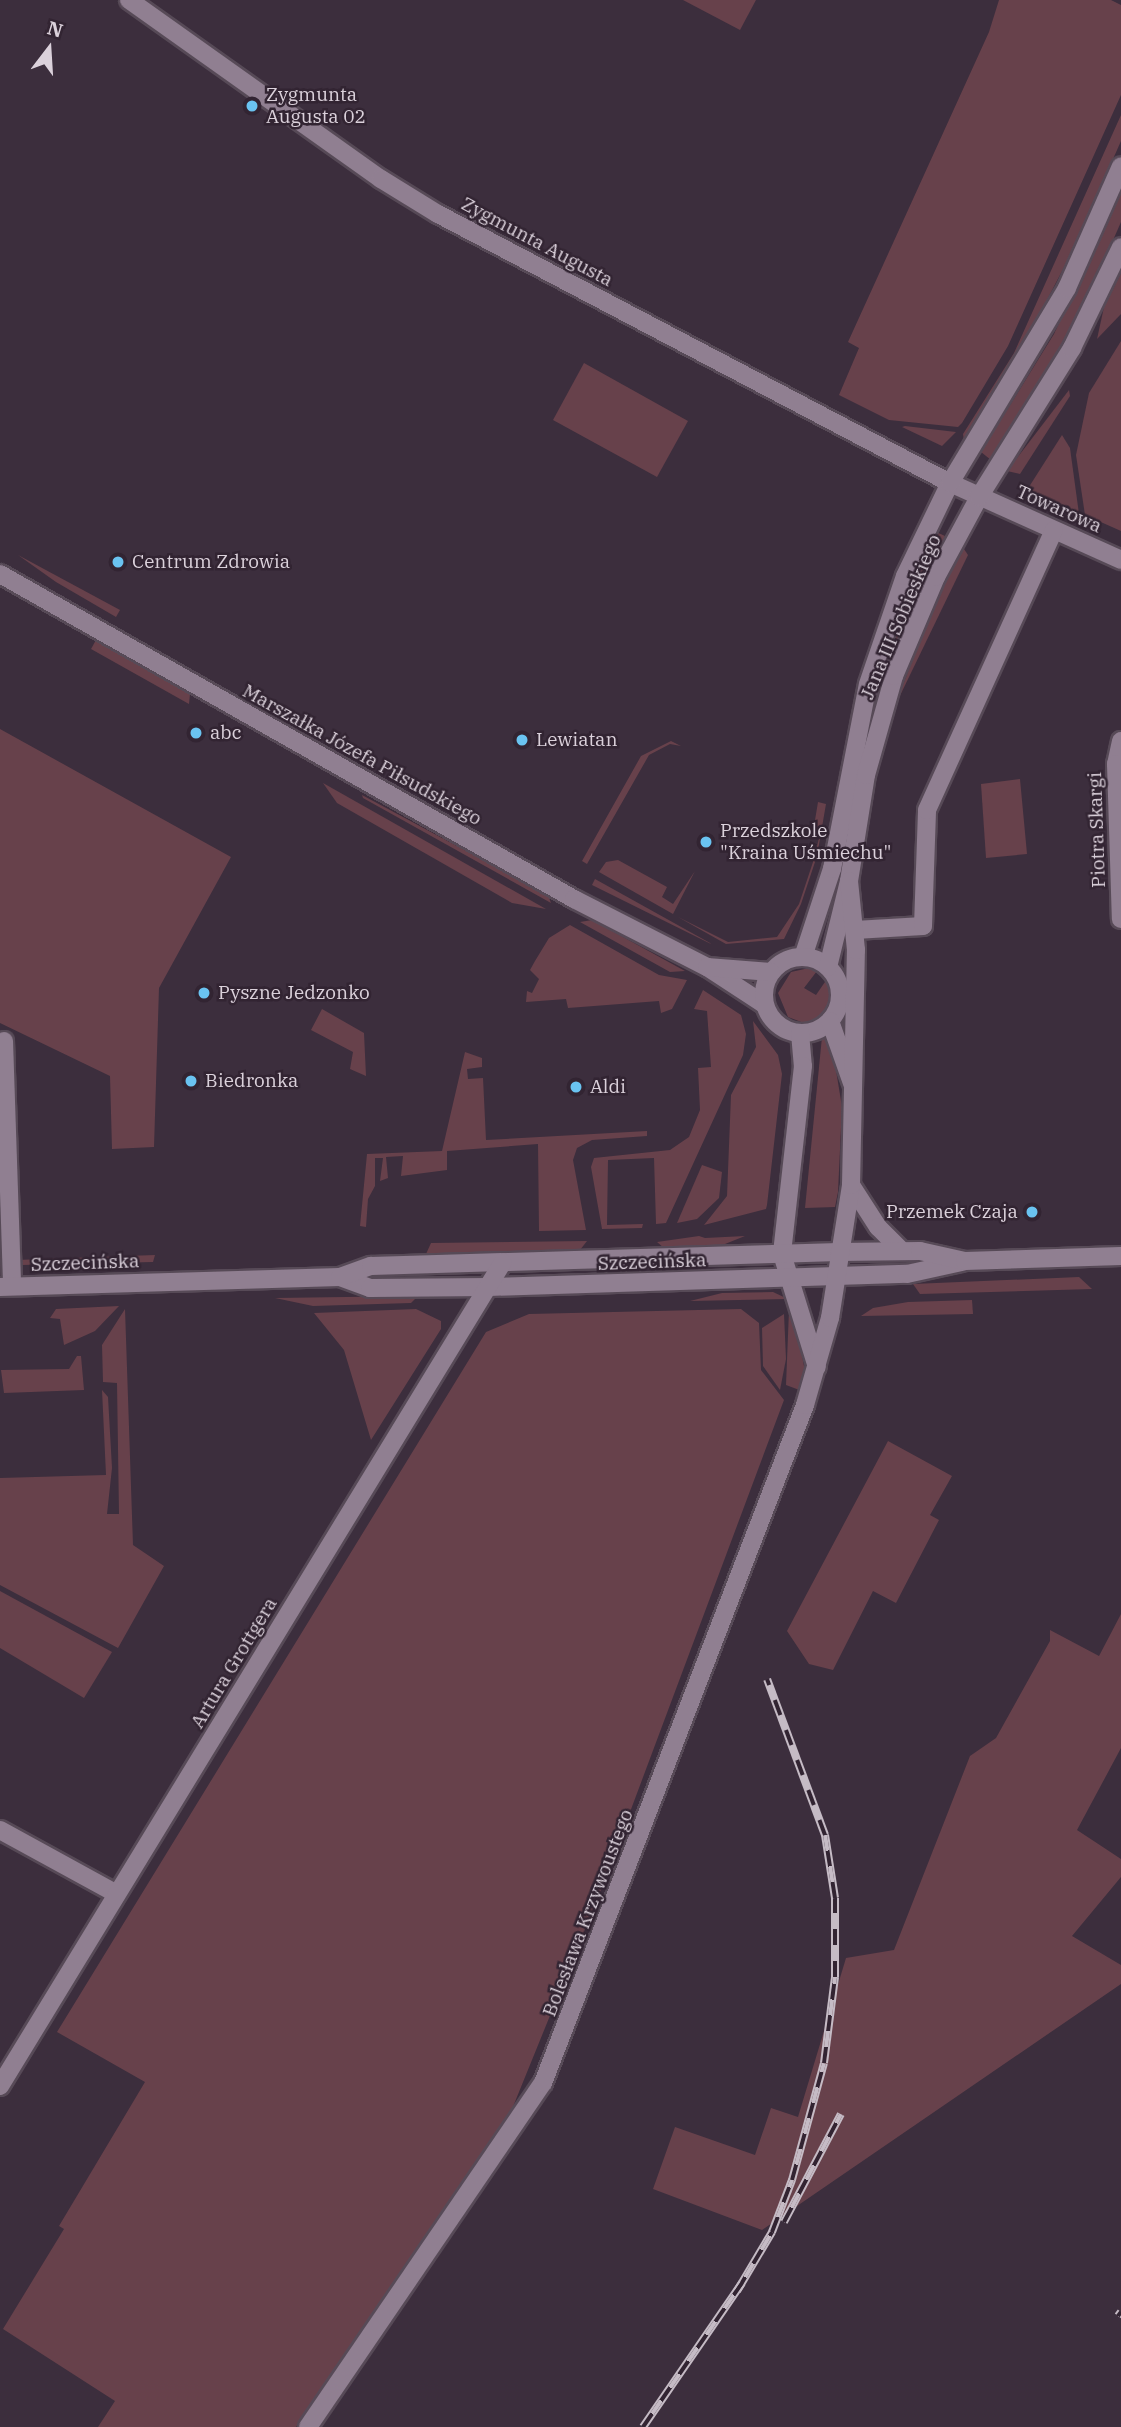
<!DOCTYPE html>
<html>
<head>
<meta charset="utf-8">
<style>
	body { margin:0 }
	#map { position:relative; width:1121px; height:2427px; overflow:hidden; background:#3c2e3d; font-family:"IBM Plex Serif",serif }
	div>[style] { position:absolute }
	.green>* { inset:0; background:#67414b }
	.roads { filter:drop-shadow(2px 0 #574a57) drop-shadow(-2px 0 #574a57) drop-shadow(0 2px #574a57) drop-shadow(0 -2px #574a57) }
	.minor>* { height:18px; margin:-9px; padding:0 9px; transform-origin:9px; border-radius:9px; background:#907f91 }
	.minor>.ring { margin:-9px; padding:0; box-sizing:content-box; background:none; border:18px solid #907f91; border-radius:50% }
	.rail>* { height:8px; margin-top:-4px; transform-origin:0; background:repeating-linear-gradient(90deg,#322432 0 16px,#c5bbc5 0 32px); box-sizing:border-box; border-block:2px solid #c5bbc5 }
	.dots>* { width:19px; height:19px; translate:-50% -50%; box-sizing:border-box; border:4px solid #322432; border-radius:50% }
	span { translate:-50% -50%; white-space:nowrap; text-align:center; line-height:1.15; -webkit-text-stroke:5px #322432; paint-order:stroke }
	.poi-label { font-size:19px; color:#dbd1db }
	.left { translate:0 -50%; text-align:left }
	.right { translate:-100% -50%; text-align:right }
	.street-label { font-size:19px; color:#dbd1db }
	.north { position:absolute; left:14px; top:14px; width:70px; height:70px; -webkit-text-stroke:5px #322432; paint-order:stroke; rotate:17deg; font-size:19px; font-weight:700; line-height:28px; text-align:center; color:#dbd1db }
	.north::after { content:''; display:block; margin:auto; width:24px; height:32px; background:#dbd1db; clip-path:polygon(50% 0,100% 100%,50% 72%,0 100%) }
</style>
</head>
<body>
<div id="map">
	<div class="green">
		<i style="clip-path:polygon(683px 0,756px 0,740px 30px)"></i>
		<i style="clip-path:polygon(999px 0,1111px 0,1121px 5px,1121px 95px,1008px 346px,962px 423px,958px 427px,889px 420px,839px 395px,859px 348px,848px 342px,989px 32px)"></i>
		<i style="clip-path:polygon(1121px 115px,1121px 141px,1071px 254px,1004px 382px,964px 442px,963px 434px,1014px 353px)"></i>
		<i style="clip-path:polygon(1121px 190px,1121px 222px,1093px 286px,1056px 357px,991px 460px,981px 452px,1054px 334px)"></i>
		<i style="clip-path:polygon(1121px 273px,1121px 314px,1097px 339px,1104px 307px)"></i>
		<i style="clip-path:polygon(1121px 341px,1121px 531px,1085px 515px,1076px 455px,1089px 393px)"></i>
		<i style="clip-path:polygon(584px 363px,688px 421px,657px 477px,553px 420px)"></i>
		<i style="clip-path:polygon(1069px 390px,1070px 396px,1020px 474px,1007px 471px)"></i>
		<i style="clip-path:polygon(902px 427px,905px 426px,956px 432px,942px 446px)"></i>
		<i style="clip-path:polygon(1062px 435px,1070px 448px,1079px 514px,1027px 490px)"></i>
		<i style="clip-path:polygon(934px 531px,945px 536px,879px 682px,901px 612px)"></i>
		<i style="clip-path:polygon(962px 546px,968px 555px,894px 708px,938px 594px)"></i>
		<i style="clip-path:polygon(18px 555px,120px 610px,116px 617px,56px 582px)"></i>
		<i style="clip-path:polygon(96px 640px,190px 694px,189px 704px,91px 649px)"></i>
		<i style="clip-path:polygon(0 729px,231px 857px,159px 988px,154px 1147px,112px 1149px,110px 1076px,0 1023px)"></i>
		<i style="clip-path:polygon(671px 741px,681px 746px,670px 744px,649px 755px,587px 864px,582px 861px,641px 756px)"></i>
		<i style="clip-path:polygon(1020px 779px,1027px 854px,986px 858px,981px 784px)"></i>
		<i style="clip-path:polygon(323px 783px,546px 909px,512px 903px,337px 803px)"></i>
		<i style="clip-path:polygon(362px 795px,548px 895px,551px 903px,363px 798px)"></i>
		<i style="clip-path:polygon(818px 802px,826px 804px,817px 856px,801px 904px,784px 939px,726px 944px,678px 917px,728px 942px,777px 937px,799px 904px,813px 862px,820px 834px,813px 832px)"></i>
		<i style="clip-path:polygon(618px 860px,667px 887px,662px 897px,673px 904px,695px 871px,673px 914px,599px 872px,606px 862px)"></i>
		<i style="clip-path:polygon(595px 879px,710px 943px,711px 944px,592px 885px)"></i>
		<i style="clip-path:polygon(592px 920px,594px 921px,685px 971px,670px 972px,580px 922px)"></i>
		<i style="clip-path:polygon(570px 925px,659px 975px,687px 980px,672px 1009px,661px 1013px,659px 1001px,568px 1008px,566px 999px,526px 1002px,527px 991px,532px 993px,539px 979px,530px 970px,535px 961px,549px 938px)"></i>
		<i style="clip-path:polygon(809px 968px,817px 971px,804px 988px,816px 995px,827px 979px,833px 1003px,822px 1019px,804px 1023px,788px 1017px,778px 993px,791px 972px)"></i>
		<i style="clip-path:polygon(703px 990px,741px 1015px,746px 1034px,743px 1055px,666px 1223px,656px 1224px,654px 1158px,608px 1160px,607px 1225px,643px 1224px,642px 1228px,602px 1229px,591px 1167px,594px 1158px,670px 1150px,689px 1137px,700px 1110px,698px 1068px,711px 1067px,707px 1011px,694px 1009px)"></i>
		<i style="clip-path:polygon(322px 1009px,364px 1033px,366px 1076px,350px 1069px,353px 1052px,311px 1030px)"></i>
		<i style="clip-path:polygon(753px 1021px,778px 1055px,782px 1074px,767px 1205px,766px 1209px,704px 1225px,727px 1196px,731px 1095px,756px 1047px)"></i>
		<i style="clip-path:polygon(822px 1037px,828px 1040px,835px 1064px,842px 1107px,838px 1192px,835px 1207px,805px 1208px)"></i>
		<i style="clip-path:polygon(465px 1052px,482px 1058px,482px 1067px,467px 1069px,468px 1079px,483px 1078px,486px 1140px,647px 1131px,647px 1136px,592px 1140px,577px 1148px,573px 1160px,586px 1230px,539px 1231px,538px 1144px,447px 1151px,447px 1170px,401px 1176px,403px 1156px,386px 1157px,388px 1178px,380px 1181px,383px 1158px,375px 1158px,375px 1186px,368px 1199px,366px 1227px,360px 1226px,367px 1154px,442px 1151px)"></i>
		<i style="clip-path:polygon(702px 1165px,722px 1172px,719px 1198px,697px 1219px,677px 1223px)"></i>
		<i style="clip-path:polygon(699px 1236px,705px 1238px,745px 1236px,720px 1246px,664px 1248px,657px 1242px)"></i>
		<i style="clip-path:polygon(587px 1241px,580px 1250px,426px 1254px,431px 1243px)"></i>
		<i style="clip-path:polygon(155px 1255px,153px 1262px,22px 1265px,16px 1260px)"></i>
		<i style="clip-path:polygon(1079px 1277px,1092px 1289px,920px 1294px,913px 1284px)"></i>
		<i style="clip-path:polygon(773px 1292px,788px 1299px,690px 1301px,722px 1293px)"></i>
		<i style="clip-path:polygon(275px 1298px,416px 1296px,416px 1298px,411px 1303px,313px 1306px)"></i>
		<i style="clip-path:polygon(972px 1300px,973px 1314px,861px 1316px,873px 1308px,908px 1302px)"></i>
		<i style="clip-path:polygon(119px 1306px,95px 1331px,64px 1345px,60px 1319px,50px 1318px,56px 1309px)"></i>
		<i style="clip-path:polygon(125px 1309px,133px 1545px,164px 1566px,118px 1648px,0 1585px,0 1478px,106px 1475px,102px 1390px,108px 1397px,112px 1468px,107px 1514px,119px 1514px,117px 1383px,103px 1382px,102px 1345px)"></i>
		<i style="clip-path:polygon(416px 1309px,441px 1321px,441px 1329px,371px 1440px,344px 1350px,314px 1313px)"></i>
		<i style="clip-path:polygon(741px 1309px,759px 1323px,761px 1370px,784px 1400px,599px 1895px,506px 2124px,296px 2427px,98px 2427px,115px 2401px,3px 2329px,64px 2229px,59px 2226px,145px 2082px,57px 2032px,486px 1332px,529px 1314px)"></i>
		<i style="clip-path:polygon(793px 1309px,805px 1371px,802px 1391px,786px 1385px,789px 1310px)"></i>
		<i style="clip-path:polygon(784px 1314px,786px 1359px,780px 1390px,763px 1366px,762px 1328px)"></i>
		<i style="clip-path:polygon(77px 1356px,81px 1356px,84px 1390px,4px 1393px,1px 1370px,69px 1369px)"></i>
		<i style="clip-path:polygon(888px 1441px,952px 1476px,930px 1515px,939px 1520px,896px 1603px,873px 1591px,833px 1670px,809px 1664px,787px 1631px)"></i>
		<i style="clip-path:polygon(0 1591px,112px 1652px,84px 1698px,0 1648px)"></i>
		<i style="clip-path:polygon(1121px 1614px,1121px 1748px,1077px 1830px,1121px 1859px,1121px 1877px,1072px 1936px,1121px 1965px,1121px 1984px,762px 2230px,653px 2189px,675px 2127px,755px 2155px,771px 2108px,798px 2117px,846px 1958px,894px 1950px,970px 1756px,996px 1738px,1050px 1641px,1050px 1630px,1099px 1656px)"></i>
	</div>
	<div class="roads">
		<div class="minor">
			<i style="left:129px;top:0;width:309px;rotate:35.4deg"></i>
			<i style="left:381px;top:179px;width:67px;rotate:31.6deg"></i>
			<i style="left:438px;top:214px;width:578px;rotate:27.72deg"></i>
			<i style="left:950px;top:483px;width:188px;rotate:24.2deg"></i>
			<i style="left:0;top:574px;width:660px;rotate:29.52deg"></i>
			<i style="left:574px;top:899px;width:149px;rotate:27.1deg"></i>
			<i style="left:707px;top:967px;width:69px;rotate:33.2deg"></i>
			<i style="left:1121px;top:741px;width:24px;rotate:102deg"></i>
			<i style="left:1116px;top:764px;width:155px;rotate:88.2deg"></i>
			<i style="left:855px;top:930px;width:68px;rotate:-3.4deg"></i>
			<i style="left:923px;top:926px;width:116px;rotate:-88deg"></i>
			<i style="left:927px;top:810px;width:307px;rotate:-65.6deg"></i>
			<i style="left:803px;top:957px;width:93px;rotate:-71.8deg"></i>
			<i style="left:832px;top:869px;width:188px;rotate:-79deg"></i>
			<i style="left:868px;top:684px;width:114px;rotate:-71.1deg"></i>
			<i style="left:905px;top:576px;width:103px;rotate:-64.2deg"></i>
			<i style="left:950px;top:483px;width:227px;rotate:-59deg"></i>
			<i style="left:1067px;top:288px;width:133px;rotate:-66.1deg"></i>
			<i class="ring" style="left:764px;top:957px;width:58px;height:58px"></i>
			<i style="left:707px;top:967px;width:64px;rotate:4.5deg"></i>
			<i style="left:828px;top:967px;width:89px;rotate:-76.3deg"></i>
			<i style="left:849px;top:881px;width:107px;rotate:-80.9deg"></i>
			<i style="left:866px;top:775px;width:103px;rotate:-74.2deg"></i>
			<i style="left:894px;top:676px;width:108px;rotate:-67deg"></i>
			<i style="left:936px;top:577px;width:91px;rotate:-61.7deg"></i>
			<i style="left:979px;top:497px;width:176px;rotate:-58deg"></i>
			<i style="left:1072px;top:348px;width:112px;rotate:-64.1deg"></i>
			<i style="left:830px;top:1021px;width:66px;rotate:70.5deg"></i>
			<i style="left:800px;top:1033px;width:33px;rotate:85deg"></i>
			<i style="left:803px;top:1066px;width:189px;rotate:96.4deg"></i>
			<i style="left:782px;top:1254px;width:118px;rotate:72.8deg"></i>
			<i style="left:4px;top:1041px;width:245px;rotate:88.1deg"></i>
			<i style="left:851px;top:1185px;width:50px;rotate:57.3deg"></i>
			<i style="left:878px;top:1227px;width:34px;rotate:45deg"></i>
			<i style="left:340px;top:1277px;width:32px;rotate:20deg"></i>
			<i style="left:370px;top:1288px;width:119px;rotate:-0.5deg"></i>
			<i style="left:489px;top:1287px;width:418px;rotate:-1.8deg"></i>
			<i style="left:907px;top:1274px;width:56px;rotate:-12.3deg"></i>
			<i style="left:0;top:1287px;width:340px;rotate:-1.7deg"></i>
			<i style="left:340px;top:1277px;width:33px;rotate:-20deg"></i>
			<i style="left:371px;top:1266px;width:468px;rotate:-1.7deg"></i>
			<i style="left:839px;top:1252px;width:81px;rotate:-0.7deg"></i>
			<i style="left:920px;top:1251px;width:46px;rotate:12.5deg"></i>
			<i style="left:965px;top:1261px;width:156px;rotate:-1.8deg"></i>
			<i style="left:0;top:1830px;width:133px;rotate:28.7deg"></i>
			<i style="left:0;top:2086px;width:965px;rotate:-58.6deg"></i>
			<i style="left:308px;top:2427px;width:417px;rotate:-55.7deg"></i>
			<i style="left:543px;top:2083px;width:727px;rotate:-68.87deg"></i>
			<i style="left:805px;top:1405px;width:91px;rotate:-74deg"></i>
			<i style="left:830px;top:1318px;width:135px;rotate:-81deg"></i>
			<i style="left:851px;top:1185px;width:235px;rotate:-88.8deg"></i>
			<i style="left:856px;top:950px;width:69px;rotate:-95.8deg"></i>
		</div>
	</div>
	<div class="rail">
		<i style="left:784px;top:2222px;width:122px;rotate:-62.2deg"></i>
		<i style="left:737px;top:2291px;width:69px;rotate:-59.3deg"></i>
		<i style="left:772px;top:2232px;width:56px;rotate:-69deg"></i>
		<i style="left:792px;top:2180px;width:121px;rotate:-74.7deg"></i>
		<i style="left:824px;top:2063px;width:87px;rotate:-82.7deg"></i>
		<i style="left:835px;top:1977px;width:79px;rotate:-90deg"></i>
		<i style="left:835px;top:1898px;width:64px;rotate:-99deg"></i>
		<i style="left:825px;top:1835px;width:166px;rotate:-110.4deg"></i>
		<i style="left:1118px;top:2316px;width:5px;rotate:-53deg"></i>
		<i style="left:643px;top:2427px;width:175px;rotate:-55.5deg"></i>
	</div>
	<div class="dots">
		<i style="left:252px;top:106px;background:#6ac3f1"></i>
		<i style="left:118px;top:562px;background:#6ac3f1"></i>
		<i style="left:196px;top:733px;background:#6ac3f1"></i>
		<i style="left:522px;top:740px;background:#6ac3f1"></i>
		<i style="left:706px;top:842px;background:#6ac3f1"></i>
		<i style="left:204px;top:993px;background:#6ac3f1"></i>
		<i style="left:191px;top:1081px;background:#6ac3f1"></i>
		<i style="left:576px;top:1087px;background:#6ac3f1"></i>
		<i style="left:1032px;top:1212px;background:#6ac3f1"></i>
	</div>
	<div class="poi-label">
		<span class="left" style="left:266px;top:106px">Zygmunta<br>Augusta 02</span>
		<span class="left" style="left:132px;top:562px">Centrum Zdrowia</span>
		<span class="left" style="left:210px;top:733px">abc</span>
		<span class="left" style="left:536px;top:740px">Lewiatan</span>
		<span class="left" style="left:720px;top:842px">Przedszkole<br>"Kraina Uśmiechu"</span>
		<span class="left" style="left:218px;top:993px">Pyszne Jedzonko</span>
		<span class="left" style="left:205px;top:1081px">Biedronka</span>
		<span class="left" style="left:590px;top:1087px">Aldi</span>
		<span class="right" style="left:1018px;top:1212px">Przemek Czaja</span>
	</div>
	<div class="street-label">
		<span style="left:537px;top:242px;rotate:28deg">Zygmunta Augusta</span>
		<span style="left:1059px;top:509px;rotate:24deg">Towarowa</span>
		<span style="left:901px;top:617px;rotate:-67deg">Jana III Sobieskiego</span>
		<span style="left:362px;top:755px;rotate:29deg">Marszałka Józefa Piłsudskiego</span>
		<span style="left:1097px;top:830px;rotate:-92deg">Piotra Skargi</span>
		<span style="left:652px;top:1262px;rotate:-2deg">Szczecińska</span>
		<span style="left:85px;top:1263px;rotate:-2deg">Szczecińska</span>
		<span style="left:234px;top:1663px;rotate:-59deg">Artura Grottgera</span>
		<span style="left:588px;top:1913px;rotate:-69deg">Bolesława Krzywoustego</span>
	</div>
	<div class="north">N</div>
</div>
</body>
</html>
